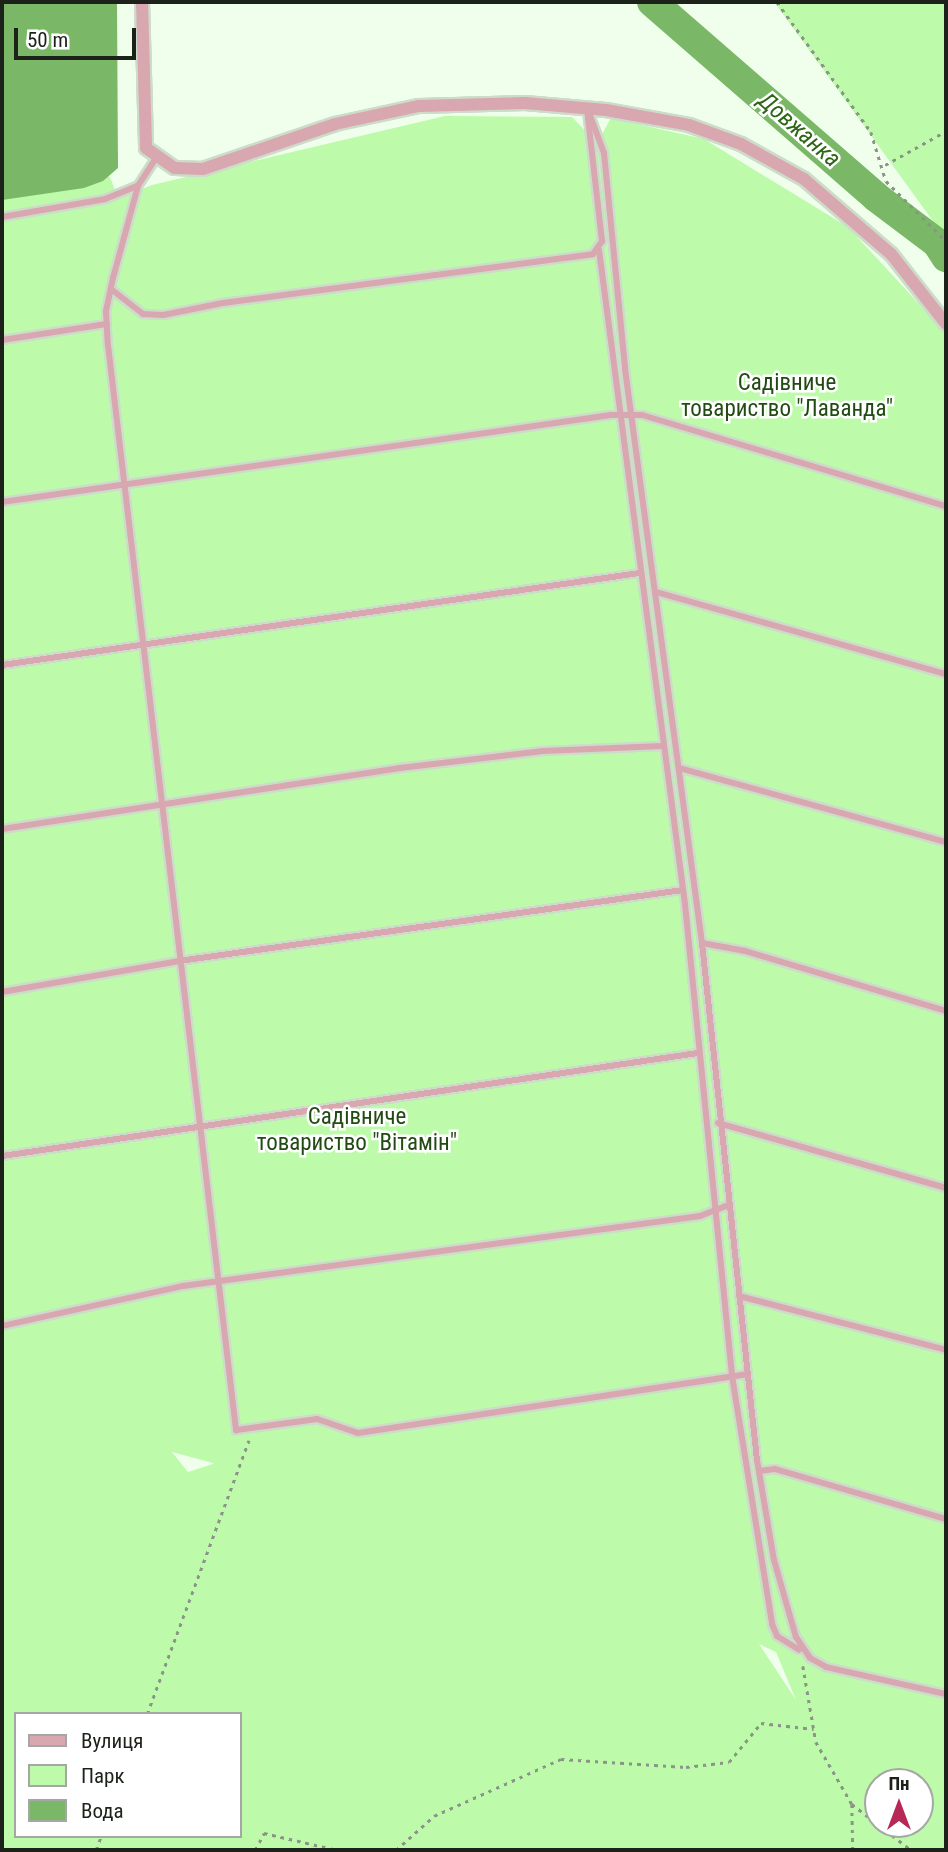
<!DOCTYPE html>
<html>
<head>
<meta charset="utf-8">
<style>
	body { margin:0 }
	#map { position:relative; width:948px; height:1852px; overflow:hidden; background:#efffeb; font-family:"Roboto Condensed",sans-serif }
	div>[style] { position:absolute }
	.green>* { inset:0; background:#bdfbab }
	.water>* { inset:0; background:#7ab867 }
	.river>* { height:30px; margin:-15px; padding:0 15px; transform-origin:15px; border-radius:15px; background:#7ab867 }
	.path>* { height:2.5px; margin-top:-1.25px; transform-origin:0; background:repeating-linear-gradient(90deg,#8a9587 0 3.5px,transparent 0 8.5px) }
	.roads { filter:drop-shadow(2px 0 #cddcca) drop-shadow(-2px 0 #cddcca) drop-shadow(0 2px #cddcca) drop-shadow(0 -2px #cddcca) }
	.lane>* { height:6px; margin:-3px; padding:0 3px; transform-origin:3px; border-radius:3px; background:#d8a7b0 }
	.street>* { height:12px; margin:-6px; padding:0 6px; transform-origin:6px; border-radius:6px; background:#d8a7b0 }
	span { translate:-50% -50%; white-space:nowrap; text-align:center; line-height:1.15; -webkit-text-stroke:5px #fff; paint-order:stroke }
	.park-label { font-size:23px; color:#224b14 }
	.water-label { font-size:24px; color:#2d6716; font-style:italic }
	.frame { position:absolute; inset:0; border:4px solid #1c221a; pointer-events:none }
	.legend { position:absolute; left:14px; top:1712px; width:228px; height:126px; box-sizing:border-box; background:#fff; border:2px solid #a4a7a3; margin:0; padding:9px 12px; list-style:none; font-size:21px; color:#1c221a }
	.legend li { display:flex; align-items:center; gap:14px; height:35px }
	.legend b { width:35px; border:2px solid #a4a7a3 }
	.north { position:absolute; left:864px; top:1768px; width:70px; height:70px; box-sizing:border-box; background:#fff; border:2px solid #a4a7a3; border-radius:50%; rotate:0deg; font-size:19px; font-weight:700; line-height:28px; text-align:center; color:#1c221a }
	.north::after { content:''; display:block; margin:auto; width:24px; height:32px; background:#b72857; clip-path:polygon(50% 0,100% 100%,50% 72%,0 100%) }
	.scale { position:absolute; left:14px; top:28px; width:122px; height:32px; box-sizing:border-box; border:4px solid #1c221a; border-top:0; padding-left:9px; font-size:21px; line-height:24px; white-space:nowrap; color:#1c221a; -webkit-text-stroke:5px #fff; paint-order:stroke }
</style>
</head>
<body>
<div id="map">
	<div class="green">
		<i style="clip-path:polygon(773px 2px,946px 2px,946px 239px,775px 3px)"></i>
		<i style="clip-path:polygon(evenodd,445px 116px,572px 117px,597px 143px,611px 118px,704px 139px,848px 227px,946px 333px,946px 1850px,2px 1850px,2px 194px,101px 172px,110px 177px,118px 198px,152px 185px,445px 116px,172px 1452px,213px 1463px,213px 1464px,188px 1472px,172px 1452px,445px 116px,759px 1644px,776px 1652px,796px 1700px,759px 1644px,445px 116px,16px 1714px,240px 1714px,240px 1836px,16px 1836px,16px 1714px,445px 116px,878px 1782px,920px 1782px,920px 1824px,878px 1824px,878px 1782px)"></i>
	</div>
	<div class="water">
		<i style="clip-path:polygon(2px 2px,117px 2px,118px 168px,103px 181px,84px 188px,2px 200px)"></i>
	</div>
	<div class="river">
		<i style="left:652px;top:2px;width:297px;rotate:41deg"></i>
		<i style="left:876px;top:197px;width:76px;rotate:37deg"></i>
		<i style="left:937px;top:243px;width:17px;rotate:57deg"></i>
	</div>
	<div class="path">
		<i style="left:777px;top:2px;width:160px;rotate:54.1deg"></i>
		<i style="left:871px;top:132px;width:51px;rotate:73deg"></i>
		<i style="left:886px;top:181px;width:85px;rotate:45deg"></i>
		<i style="left:885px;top:165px;width:70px;rotate:-29.1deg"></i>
		<i style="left:803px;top:1666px;width:77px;rotate:80.3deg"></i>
		<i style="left:816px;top:1742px;width:72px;rotate:59.9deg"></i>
		<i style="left:852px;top:1804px;width:75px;rotate:37.9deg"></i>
		<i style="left:147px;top:1714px;width:292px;rotate:-69.6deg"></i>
		<i style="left:852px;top:1804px;width:46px;rotate:88.8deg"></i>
		<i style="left:96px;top:1850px;width:15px;rotate:-70deg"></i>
		<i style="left:255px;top:1850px;width:19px;rotate:-62deg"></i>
		<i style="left:264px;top:1833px;width:75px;rotate:13.1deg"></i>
		<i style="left:396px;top:1850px;width:51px;rotate:-41.8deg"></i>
		<i style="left:434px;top:1816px;width:139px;rotate:-24.2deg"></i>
		<i style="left:561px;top:1759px;width:125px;rotate:3.7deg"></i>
		<i style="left:686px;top:1767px;width:43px;rotate:-6.6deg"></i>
		<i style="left:729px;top:1762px;width:50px;rotate:-50.6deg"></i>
		<i style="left:761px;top:1723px;width:53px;rotate:6.5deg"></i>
	</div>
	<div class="roads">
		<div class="lane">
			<i style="left:588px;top:110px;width:46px;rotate:69.6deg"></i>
			<i style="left:604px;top:153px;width:217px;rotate:84.4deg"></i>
			<i style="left:625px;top:369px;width:579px;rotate:82.36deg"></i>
			<i style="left:702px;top:943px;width:520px;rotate:83.93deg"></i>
			<i style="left:757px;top:1460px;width:101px;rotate:80.4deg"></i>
			<i style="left:774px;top:1560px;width:80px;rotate:74.1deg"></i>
			<i style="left:796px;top:1637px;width:25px;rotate:56deg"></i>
			<i style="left:810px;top:1658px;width:18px;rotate:29deg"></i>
			<i style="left:826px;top:1667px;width:123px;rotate:12.7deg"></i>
			<i style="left:156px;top:158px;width:33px;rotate:123deg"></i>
			<i style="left:138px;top:186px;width:95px;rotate:105.2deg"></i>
			<i style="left:113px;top:278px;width:34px;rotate:102deg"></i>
			<i style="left:106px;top:311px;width:34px;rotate:87deg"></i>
			<i style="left:108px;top:345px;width:1093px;rotate:83.27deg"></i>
			<i style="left:236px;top:1430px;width:82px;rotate:-7.7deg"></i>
			<i style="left:317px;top:1419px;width:43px;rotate:18.9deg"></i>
			<i style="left:358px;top:1433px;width:393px;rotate:-8.6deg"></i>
			<i style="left:2px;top:217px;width:105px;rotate:-9.9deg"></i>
			<i style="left:105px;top:199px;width:35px;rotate:-22deg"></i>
			<i style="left:599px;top:250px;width:660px;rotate:82.51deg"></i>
			<i style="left:685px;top:904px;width:474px;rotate:84.3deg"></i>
			<i style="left:732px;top:1376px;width:251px;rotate:80.8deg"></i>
			<i style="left:772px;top:1624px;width:13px;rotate:67deg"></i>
			<i style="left:777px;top:1636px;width:26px;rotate:32deg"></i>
			<i style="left:111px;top:289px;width:41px;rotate:38deg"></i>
			<i style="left:143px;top:314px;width:20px;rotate:3deg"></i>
			<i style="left:163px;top:315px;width:61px;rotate:-11.3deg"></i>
			<i style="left:223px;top:303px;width:373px;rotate:-7.5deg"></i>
			<i style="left:593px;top:254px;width:16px;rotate:-55deg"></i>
			<i style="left:602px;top:241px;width:133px;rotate:-96.5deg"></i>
			<i style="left:2px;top:340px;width:106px;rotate:-8.7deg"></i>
			<i style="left:2px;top:502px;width:615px;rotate:-8.13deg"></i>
			<i style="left:611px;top:415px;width:31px"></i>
			<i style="left:642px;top:415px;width:317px;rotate:16.7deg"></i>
			<i style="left:656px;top:592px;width:301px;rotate:15.8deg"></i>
			<i style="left:2px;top:665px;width:645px;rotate:-8.21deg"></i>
			<i style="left:679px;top:768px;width:277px;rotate:15.5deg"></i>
			<i style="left:2px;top:829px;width:403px;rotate:-8.7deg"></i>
			<i style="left:400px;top:768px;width:144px;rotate:-6.8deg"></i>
			<i style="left:543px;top:751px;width:119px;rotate:-2.4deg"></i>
			<i style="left:702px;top:943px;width:44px;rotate:10.5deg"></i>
			<i style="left:745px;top:951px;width:210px;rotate:16.6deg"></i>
			<i style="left:2px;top:992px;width:180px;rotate:-9.9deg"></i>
			<i style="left:179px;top:961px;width:509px;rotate:-8.02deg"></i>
			<i style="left:718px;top:1123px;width:237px;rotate:15.9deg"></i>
			<i style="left:2px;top:1156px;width:704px;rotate:-8.42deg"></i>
			<i style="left:739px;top:1296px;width:214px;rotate:14.6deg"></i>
			<i style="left:2px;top:1326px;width:185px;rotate:-12.5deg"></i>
			<i style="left:183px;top:1286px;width:522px;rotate:-7.71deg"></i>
			<i style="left:700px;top:1216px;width:31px;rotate:-21deg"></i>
			<i style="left:759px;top:1471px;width:16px;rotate:-7deg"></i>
			<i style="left:775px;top:1469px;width:178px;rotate:16.3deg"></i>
		</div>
		<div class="street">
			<i style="left:142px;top:2px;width:146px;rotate:88.4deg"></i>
			<i style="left:146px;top:148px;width:35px;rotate:35deg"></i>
			<i style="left:175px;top:168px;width:28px;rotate:2deg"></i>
			<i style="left:203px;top:169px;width:139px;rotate:-18.8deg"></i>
			<i style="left:335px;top:124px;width:86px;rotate:-12.1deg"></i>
			<i style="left:419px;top:106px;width:106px;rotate:-1.6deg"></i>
			<i style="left:525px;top:103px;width:81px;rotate:4.9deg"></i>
			<i style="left:606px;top:110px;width:84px;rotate:10.2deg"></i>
			<i style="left:689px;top:125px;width:55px;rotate:20.1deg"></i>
			<i style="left:741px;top:144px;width:72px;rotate:29.1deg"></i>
			<i style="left:804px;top:179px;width:115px;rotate:40.8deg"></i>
			<i style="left:891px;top:254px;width:89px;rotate:51.8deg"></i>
		</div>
	</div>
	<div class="park-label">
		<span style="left:787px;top:396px">Садівниче<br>товариство "Лаванда"</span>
		<span style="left:357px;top:1130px">Садівниче<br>товариство "Вітамін"</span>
	</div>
	<div class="water-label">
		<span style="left:799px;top:130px;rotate:41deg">Довжанка</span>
	</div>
	<div class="frame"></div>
	<ul class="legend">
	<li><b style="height:9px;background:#d8a7b0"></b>Вулиця</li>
	<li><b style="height:19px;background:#bdfbab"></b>Парк</li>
	<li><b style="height:19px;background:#7ab867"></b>Вода</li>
	</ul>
	<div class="north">Пн</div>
	<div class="scale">50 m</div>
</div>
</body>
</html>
